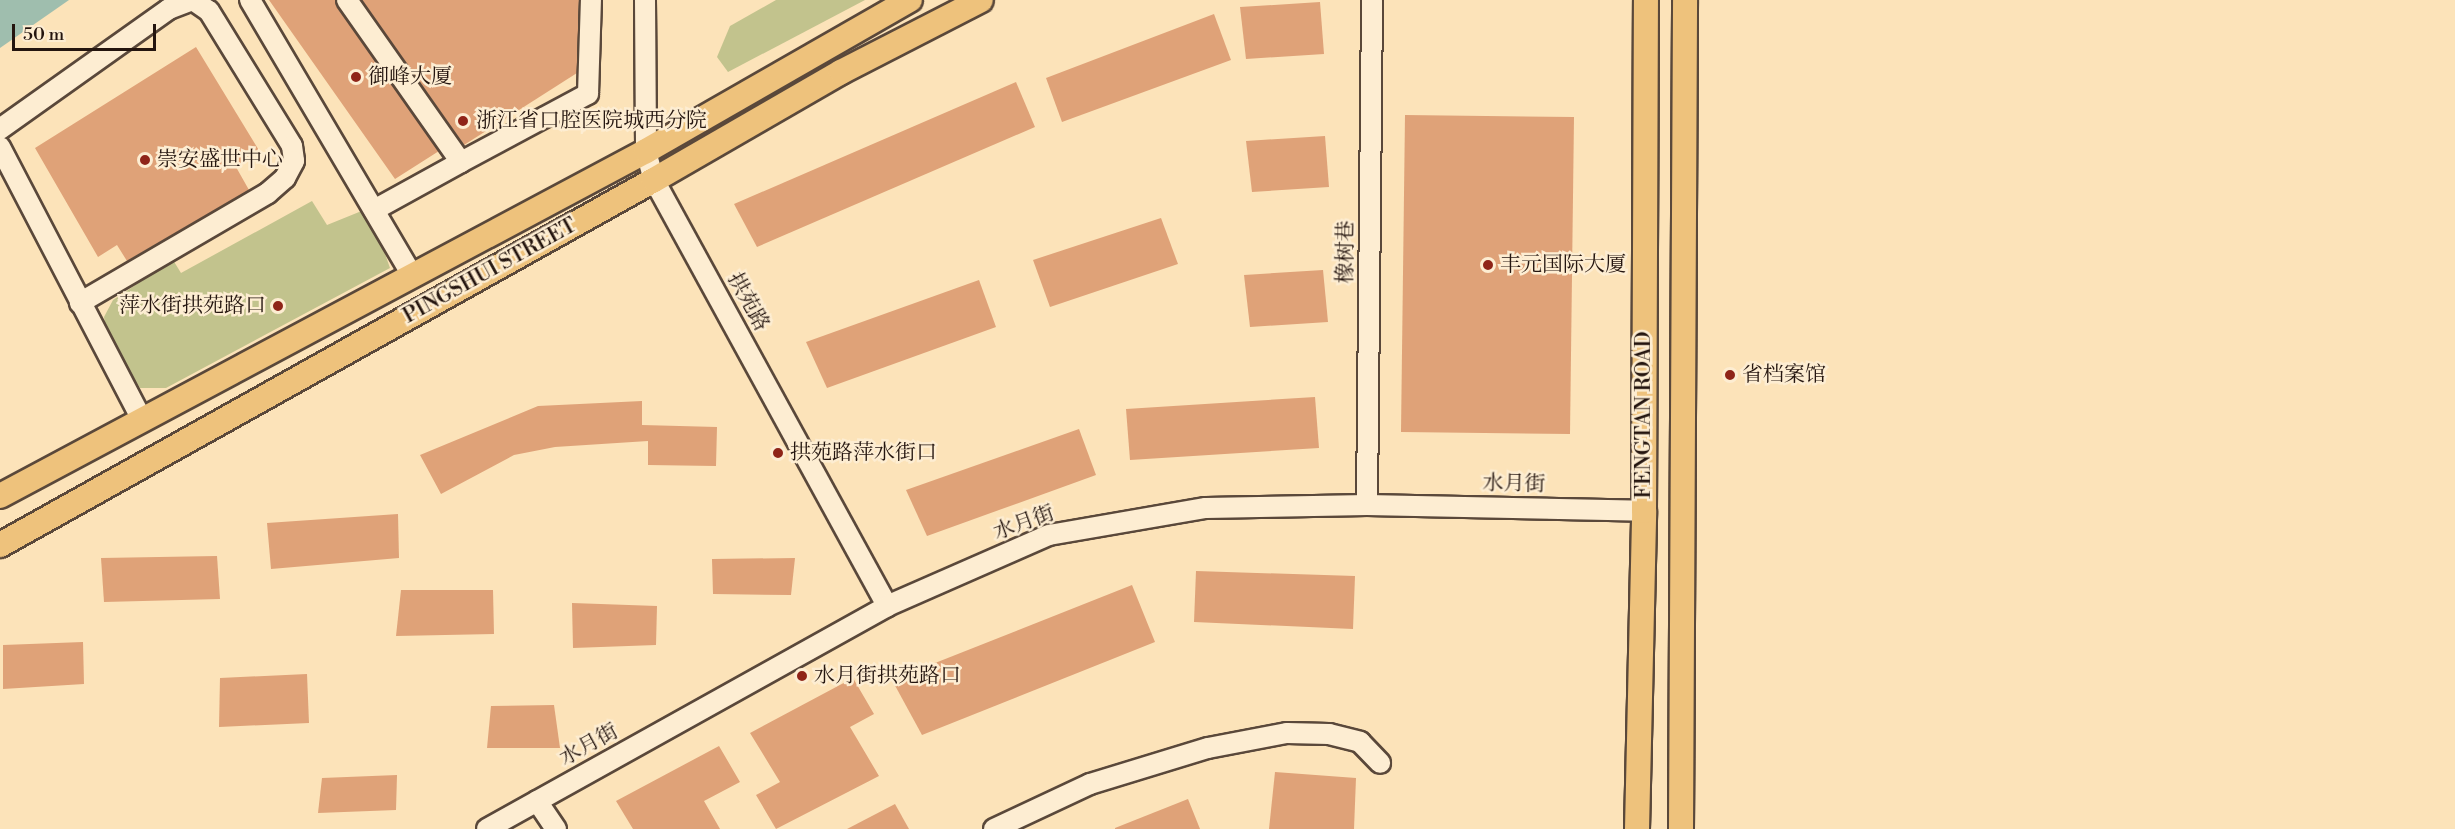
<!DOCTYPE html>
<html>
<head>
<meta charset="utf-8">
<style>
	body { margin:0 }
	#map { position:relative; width:2455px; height:829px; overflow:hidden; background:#fce3b9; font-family:"Libre Bodoni","Noto Serif SC",serif }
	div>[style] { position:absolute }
	.green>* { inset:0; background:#c2c38d }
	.water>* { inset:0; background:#9fbeae }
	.building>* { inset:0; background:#dfa278 }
	.roads { filter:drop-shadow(2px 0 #5a483a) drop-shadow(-2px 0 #5a483a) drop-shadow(0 2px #5a483a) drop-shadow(0 -2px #5a483a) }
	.minor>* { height:20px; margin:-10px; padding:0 10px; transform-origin:10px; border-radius:10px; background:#fdedd2 }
	.major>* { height:24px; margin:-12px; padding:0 12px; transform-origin:12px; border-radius:12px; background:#eec27c }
	.dots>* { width:16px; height:16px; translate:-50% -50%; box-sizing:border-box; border:3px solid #fdedd2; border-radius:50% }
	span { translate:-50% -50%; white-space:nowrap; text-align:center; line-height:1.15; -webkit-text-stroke:5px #fdedd2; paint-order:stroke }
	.poi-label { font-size:21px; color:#24150f }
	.left { translate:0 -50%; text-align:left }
	.right { translate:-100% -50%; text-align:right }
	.street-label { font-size:21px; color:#24150f }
	.scale { position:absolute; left:12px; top:24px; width:144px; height:27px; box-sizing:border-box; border:3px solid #24150f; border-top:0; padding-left:8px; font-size:18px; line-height:21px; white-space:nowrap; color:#24150f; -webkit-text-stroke:4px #fdedd2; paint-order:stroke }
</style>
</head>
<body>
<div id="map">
	<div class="green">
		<i style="clip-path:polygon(776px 0,865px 0,728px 72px,717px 57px,730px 26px)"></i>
		<i style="clip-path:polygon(312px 201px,327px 225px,369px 208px,390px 268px,166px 388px,140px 388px,107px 336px,104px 317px,113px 300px,173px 260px,181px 273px)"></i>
	</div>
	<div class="water">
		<i style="clip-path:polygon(0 0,69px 0,0 48px)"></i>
	</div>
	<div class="building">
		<i style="clip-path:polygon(269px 0,335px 0,337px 7px,439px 151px,395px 179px)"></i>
		<i style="clip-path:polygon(362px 0,579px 0,577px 73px,464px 145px)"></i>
		<i style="clip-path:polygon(1320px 2px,1324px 54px,1246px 59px,1240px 7px)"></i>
		<i style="clip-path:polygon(1214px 14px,1231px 60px,1062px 122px,1046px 78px)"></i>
		<i style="clip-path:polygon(196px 47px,260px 152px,236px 167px,249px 190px,127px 261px,117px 245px,98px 257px,35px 148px)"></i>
		<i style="clip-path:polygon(1016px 82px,1035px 127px,757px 247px,734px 204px)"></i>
		<i style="clip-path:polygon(1405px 115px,1574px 117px,1570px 434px,1401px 432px)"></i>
		<i style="clip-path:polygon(1325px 136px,1329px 187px,1252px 192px,1246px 141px)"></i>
		<i style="clip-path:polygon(1161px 218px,1178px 264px,1050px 307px,1033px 260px)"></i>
		<i style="clip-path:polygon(1323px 270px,1328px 322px,1250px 327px,1244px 275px)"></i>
		<i style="clip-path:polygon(979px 280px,996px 327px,827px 388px,806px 342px)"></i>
		<i style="clip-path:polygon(1315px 397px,1319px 448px,1130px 460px,1126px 409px)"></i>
		<i style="clip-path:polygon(642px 401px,642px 425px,717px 427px,716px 466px,648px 465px,648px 441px,555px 447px,514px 455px,441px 494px,420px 455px,538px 406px)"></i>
		<i style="clip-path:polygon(1079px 429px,1096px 475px,927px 536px,906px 490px)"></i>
		<i style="clip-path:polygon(398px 514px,399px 558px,271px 569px,267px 523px)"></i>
		<i style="clip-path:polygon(217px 556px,220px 599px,104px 602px,101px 558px)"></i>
		<i style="clip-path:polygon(795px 558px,791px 595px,713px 594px,712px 559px)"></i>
		<i style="clip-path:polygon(1196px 571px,1355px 576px,1353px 629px,1194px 622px)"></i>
		<i style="clip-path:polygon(1132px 585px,1155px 642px,922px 735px,892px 680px)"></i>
		<i style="clip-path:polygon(401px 590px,493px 590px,494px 634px,396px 636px)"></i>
		<i style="clip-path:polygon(572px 603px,657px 606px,656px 645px,573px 648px)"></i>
		<i style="clip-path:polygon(83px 642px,84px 684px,3px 689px,3px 645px)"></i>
		<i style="clip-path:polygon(307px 674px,309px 723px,219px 727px,220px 678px)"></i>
		<i style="clip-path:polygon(853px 678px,874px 714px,850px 727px,879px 776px,776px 829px,756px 795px,780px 782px,750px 733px)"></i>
		<i style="clip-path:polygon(554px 705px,560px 748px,487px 748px,491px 706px)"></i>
		<i style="clip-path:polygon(719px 746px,740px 782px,704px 801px,720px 829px,633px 829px,616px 801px)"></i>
		<i style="clip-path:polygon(1275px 772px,1356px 778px,1354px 829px,1269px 829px)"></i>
		<i style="clip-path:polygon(397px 775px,396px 810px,318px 813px,322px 778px)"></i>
		<i style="clip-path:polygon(1188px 799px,1200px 829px,1115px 829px,1115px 828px)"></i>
		<i style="clip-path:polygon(895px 804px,909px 829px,847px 829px)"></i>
	</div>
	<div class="roads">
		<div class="minor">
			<i style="left:250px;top:0;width:319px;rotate:59.5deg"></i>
			<i style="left:347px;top:0;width:198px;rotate:54.9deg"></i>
			<i style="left:461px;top:162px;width:144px;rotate:-28.2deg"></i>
			<i style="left:588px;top:94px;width:94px;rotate:-88.2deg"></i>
			<i style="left:645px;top:0;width:151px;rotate:89.6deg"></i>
			<i style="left:646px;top:151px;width:30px;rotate:75deg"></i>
			<i style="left:654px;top:180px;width:486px;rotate:61.3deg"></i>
			<i style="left:0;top:129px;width:207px;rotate:-35.4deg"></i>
			<i style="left:169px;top:9px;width:26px;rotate:-21deg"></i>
			<i style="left:193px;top:0;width:19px;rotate:35deg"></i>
			<i style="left:209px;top:11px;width:158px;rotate:58.4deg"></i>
			<i style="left:292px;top:146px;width:15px;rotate:82deg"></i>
			<i style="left:294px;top:161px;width:19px;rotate:118deg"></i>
			<i style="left:285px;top:178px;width:23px;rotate:139deg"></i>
			<i style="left:268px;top:193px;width:218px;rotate:149.7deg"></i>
			<i style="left:0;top:147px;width:308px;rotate:62.5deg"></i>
			<i style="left:374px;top:210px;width:99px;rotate:-28.9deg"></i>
			<i style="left:1367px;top:505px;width:505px;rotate:-89.43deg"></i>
			<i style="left:537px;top:801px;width:34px;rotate:56deg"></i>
			<i style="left:487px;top:829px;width:458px;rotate:-29.1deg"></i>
			<i style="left:887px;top:606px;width:177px;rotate:-23.7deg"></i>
			<i style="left:1049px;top:535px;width:159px;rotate:-9.8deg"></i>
			<i style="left:1206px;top:508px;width:161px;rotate:-1.1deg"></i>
			<i style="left:1367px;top:505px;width:277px;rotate:1.2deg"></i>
			<i style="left:994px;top:829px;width:106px;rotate:-25.1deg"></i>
			<i style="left:1090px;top:784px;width:123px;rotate:-17deg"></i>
			<i style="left:1208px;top:748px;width:80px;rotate:-10.8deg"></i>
			<i style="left:1287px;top:733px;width:42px;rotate:1.4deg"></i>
			<i style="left:1329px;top:734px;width:32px;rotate:14deg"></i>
			<i style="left:1360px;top:742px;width:29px;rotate:46deg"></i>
		</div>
		<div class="major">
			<i style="left:0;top:496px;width:732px;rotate:-28.1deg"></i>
			<i style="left:646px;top:151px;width:304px;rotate:-29.8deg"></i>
			<i style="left:0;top:545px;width:749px;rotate:-29.17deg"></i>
			<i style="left:654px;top:180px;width:216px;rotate:-30deg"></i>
			<i style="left:841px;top:72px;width:157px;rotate:-27.2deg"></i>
			<i style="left:1637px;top:829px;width:318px;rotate:-88.7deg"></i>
			<i style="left:1644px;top:511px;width:511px;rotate:-89.78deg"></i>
			<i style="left:1681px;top:829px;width:829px;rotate:-89.72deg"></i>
		</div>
	</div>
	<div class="dots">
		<i style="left:356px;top:77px;background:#8f2418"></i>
		<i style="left:463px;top:121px;background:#8f2418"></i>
		<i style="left:145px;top:160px;background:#8f2418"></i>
		<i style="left:1488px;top:265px;background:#8f2418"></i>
		<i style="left:278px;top:306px;background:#8f2418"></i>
		<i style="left:1730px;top:375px;background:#8f2418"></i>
		<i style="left:778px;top:453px;background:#8f2418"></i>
		<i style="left:802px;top:676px;background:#8f2418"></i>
	</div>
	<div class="poi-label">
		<span class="left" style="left:368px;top:77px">御峰大厦</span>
		<span class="left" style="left:476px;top:121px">浙江省口腔医院城西分院</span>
		<span class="left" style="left:157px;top:160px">崇安盛世中心</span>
		<span class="left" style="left:1500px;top:265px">丰元国际大厦</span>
		<span class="right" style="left:266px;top:306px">萍水街拱苑路口</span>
		<span class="left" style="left:1742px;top:375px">省档案馆</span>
		<span class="left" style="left:790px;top:453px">拱苑路萍水街口</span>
		<span class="left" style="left:814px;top:676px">水月街拱苑路口</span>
	</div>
	<div class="street-label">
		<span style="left:1346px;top:252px;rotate:-89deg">橡树巷</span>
		<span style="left:490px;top:271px;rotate:-29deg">PINGSHUI STREET</span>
		<span style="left:748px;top:302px;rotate:61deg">拱苑路</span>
		<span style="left:1644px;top:415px;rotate:-90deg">FENGTAN ROAD</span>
		<span style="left:1514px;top:484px;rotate:1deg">水月街</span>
		<span style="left:1024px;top:523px;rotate:-20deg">水月街</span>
		<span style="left:589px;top:745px;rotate:-29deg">水月街</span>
	</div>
	<div class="scale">50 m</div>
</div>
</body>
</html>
